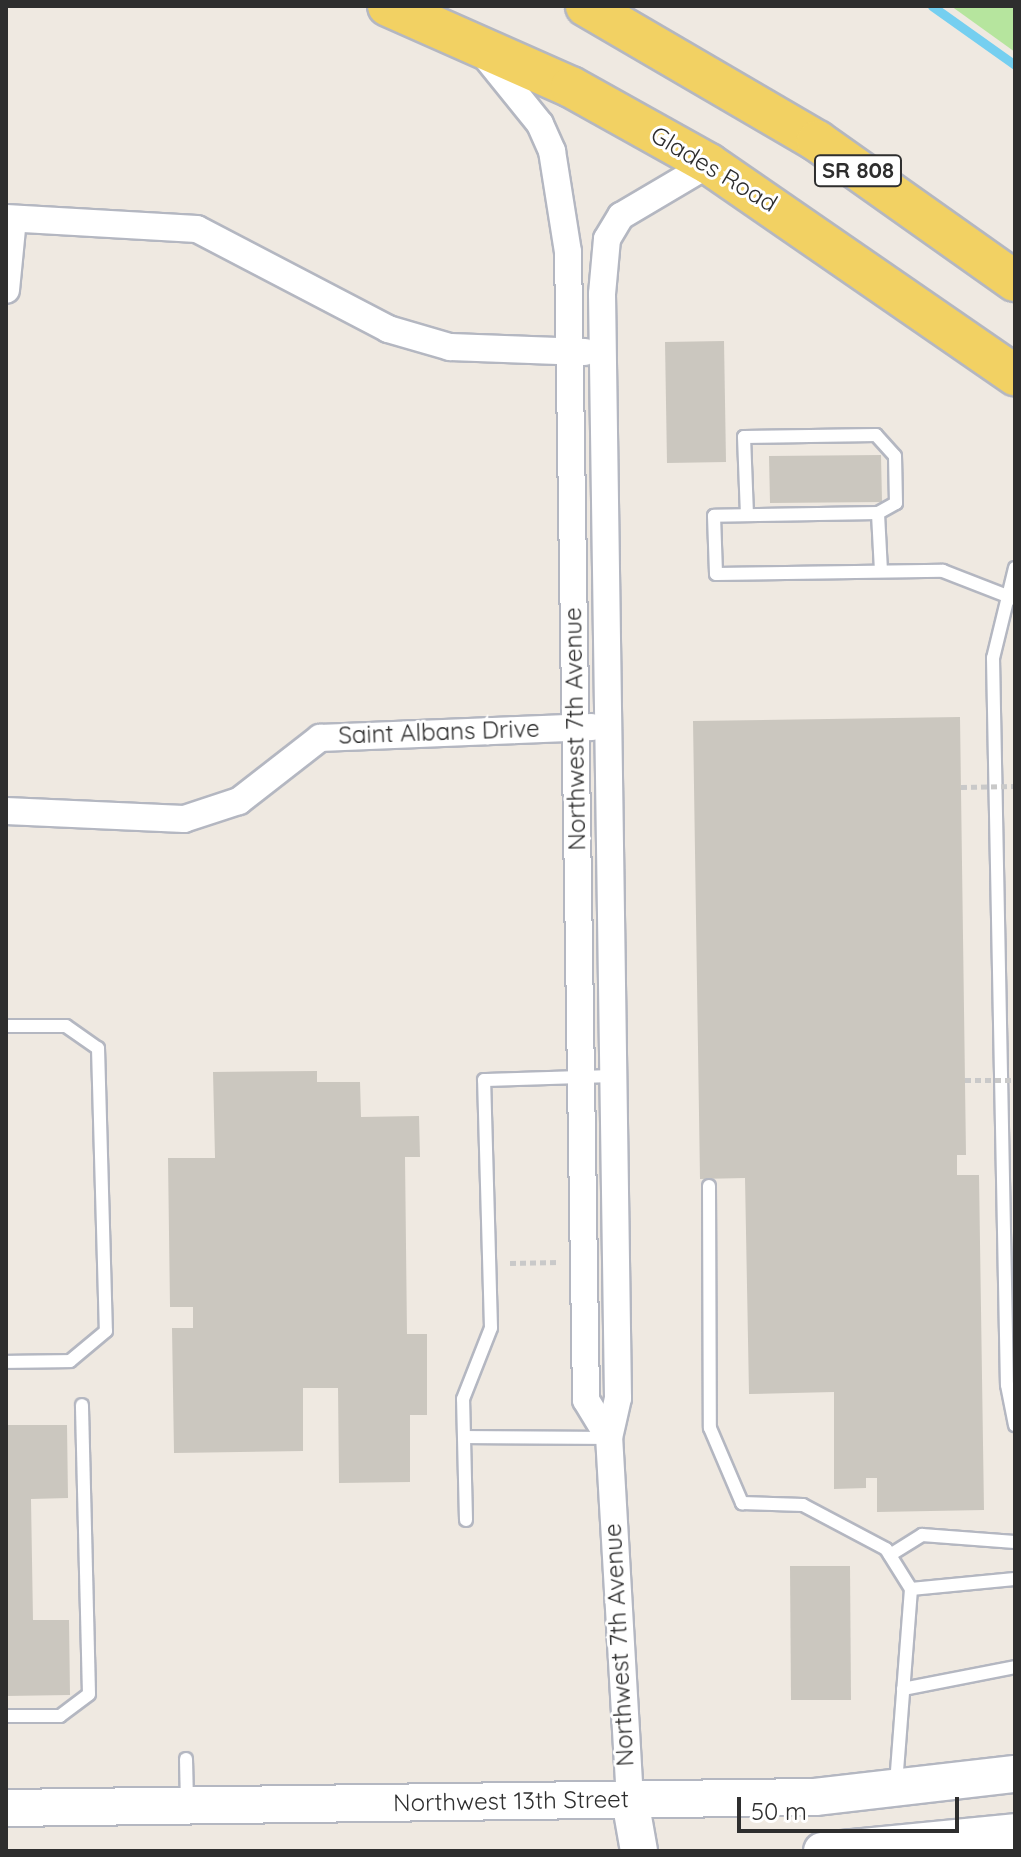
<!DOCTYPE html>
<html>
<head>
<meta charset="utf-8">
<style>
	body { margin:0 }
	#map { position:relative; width:1021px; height:1857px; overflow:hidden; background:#efe9e1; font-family:Quicksand,sans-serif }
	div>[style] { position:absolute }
	.green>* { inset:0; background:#b6e59e }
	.stream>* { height:9px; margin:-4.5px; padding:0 4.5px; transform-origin:4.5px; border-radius:4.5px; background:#75cff0 }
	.building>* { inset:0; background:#cbc7bf }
	.path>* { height:5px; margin-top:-2.5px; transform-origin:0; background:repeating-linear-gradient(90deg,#c9c9c9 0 6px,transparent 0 10px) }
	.roads { filter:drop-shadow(2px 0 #b4b7c1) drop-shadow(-2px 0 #b4b7c1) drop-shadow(0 2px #b4b7c1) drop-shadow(0 -2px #b4b7c1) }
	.lane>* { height:12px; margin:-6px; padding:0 6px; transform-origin:6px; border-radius:6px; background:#fff }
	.street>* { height:26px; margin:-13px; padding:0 13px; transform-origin:13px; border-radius:13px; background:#fff }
	.secondary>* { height:36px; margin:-18px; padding:0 18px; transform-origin:18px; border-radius:18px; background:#fff }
	.primary>* { height:40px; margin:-20px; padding:0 20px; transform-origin:20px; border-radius:20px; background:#f2d163 }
	.path-bridge>* { height:5px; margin-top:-2.5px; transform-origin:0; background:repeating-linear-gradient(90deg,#c9c9c9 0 6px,transparent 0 10px) }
	span { translate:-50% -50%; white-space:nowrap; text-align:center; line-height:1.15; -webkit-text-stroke:6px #fff; paint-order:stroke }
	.shield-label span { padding:2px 6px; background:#fff; border:2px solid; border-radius:6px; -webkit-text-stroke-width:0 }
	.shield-label { font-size:22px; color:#2e2e2e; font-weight:700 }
	.street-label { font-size:24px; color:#2e2e2e }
	.frame { position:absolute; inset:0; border:8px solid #2e2e2e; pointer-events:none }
	.scale { position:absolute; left:737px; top:1797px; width:222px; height:36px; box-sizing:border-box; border:4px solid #2e2e2e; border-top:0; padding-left:10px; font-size:24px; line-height:28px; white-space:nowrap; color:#2e2e2e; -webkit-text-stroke:6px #fff; paint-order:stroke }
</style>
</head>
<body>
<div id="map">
	<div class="green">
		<i style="clip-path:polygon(951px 6px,1015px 6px,1015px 52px)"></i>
	</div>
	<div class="stream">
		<i style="left:932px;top:6px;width:102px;rotate:35.4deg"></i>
	</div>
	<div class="building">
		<i style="clip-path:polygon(724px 341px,726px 462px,667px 463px,665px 342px)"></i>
		<i style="clip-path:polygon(881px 455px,882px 502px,770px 503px,769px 456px)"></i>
		<i style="clip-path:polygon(960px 717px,966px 1155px,957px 1155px,957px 1175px,979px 1175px,984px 1510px,877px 1512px,877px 1478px,866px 1478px,866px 1488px,834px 1489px,834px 1392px,749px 1394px,745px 1178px,700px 1179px,693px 721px)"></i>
		<i style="clip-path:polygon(317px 1071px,317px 1082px,360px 1082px,361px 1117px,419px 1116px,420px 1157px,405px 1157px,407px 1334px,427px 1334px,427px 1415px,410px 1415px,410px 1482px,339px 1483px,338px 1388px,303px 1388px,303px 1451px,174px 1453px,172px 1328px,193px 1328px,193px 1307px,170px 1307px,168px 1158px,215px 1158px,213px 1072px)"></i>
		<i style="clip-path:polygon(6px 1425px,67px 1425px,68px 1498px,31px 1499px,33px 1620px,69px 1620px,70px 1695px,6px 1696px)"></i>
		<i style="clip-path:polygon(790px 1566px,850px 1566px,851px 1700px,791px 1700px)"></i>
	</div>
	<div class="path">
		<i style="left:510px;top:1263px;width:50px;rotate:-1.1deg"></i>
	</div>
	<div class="roads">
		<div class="lane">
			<i style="left:747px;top:515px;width:78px;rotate:-92.2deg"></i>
			<i style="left:744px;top:437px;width:132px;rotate:-0.9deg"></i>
			<i style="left:876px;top:435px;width:28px;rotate:48deg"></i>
			<i style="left:895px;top:456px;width:47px;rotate:88.8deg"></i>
			<i style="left:896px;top:503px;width:21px;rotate:151deg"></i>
			<i style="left:1015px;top:568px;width:93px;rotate:103.7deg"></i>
			<i style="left:993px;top:658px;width:727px;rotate:88.9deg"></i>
			<i style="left:1007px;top:1385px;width:41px;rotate:78.7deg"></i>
			<i style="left:881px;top:571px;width:58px;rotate:-93deg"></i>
			<i style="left:878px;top:513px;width:164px;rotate:179deg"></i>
			<i style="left:714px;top:516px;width:58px;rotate:88deg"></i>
			<i style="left:716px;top:574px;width:227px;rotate:-0.8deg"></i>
			<i style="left:943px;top:571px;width:77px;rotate:21.3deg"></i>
			<i style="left:6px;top:1026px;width:60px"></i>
			<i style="left:66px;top:1026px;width:39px;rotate:35deg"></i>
			<i style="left:98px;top:1048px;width:283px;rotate:88.4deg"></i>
			<i style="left:106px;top:1331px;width:47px;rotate:140.2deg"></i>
			<i style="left:70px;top:1361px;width:64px;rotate:179.1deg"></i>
			<i style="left:709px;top:1186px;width:242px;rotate:89.8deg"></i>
			<i style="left:710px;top:1428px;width:82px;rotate:66.9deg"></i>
			<i style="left:742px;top:1503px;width:61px;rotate:1.9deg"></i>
			<i style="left:803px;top:1505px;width:94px;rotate:27.9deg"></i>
			<i style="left:886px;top:1549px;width:47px;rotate:58deg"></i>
			<i style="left:911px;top:1589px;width:195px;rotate:94.4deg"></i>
			<i style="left:464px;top:1437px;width:145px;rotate:0.4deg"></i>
			<i style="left:466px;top:1520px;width:121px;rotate:-91.4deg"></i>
			<i style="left:463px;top:1399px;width:76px;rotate:-68.5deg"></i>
			<i style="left:491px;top:1328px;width:248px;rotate:-91.6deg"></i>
			<i style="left:484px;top:1080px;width:130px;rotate:-1.8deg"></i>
			<i style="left:890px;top:1555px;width:38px;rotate:-32deg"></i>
			<i style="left:922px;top:1535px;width:93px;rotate:4.3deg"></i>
			<i style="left:911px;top:1589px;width:104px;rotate:-5.5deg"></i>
			<i style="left:903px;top:1689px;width:114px;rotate:-11.1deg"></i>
			<i style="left:6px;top:1716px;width:54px"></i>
			<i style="left:60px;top:1716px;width:36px;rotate:-37deg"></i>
			<i style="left:89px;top:1694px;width:289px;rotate:-91.4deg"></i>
			<i style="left:186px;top:1759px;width:43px;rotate:88.7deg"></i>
		</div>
		<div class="street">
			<i style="left:482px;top:52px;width:92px;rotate:51.1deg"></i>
			<i style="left:540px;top:124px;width:30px;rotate:66deg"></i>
			<i style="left:552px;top:151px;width:102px;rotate:81deg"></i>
			<i style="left:568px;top:252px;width:1148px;rotate:89.1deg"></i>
			<i style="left:586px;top:1400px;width:44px;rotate:58.8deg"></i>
			<i style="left:6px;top:218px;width:191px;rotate:3.3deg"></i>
			<i style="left:197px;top:229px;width:216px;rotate:27.6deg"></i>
			<i style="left:388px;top:329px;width:65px;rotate:16.2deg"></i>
			<i style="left:450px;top:347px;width:135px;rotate:2.1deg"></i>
			<i style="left:6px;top:290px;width:71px;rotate:-84.4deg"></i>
			<i style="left:6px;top:811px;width:178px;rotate:2.6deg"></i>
			<i style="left:184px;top:819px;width:58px;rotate:-18.1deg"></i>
			<i style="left:239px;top:801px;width:103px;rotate:-37.9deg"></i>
			<i style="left:320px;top:738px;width:272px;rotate:-2.3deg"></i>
			<i style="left:630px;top:1800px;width:363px;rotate:-93.3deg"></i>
			<i style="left:609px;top:1438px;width:41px;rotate:-77.3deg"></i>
			<i style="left:618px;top:1398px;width:1104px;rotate:-90.83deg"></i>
			<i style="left:602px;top:294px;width:55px;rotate:-84.8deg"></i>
			<i style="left:607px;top:239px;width:27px;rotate:-59deg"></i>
			<i style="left:621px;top:216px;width:102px;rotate:-30.6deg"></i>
		</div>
		<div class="secondary">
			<i style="left:630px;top:1800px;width:52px;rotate:80deg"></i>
			<i style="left:6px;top:1808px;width:809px;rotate:-0.78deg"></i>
			<i style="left:815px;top:1797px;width:201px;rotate:-6.6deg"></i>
			<i style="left:822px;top:1851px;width:194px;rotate:-5.6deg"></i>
		</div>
		<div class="primary">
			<i style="left:388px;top:6px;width:200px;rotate:23.9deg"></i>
			<i style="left:571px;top:87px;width:158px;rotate:29.2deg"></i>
			<i style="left:709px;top:164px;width:372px;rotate:34.6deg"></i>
			<i style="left:586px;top:6px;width:268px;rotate:30.3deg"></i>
			<i style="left:817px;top:141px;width:242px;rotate:35.3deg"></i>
		</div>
	</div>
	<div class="path-bridge">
		<i style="left:961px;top:787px;width:54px;rotate:-1.1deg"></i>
		<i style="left:965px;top:1080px;width:50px"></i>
	</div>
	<div class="shield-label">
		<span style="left:858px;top:171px">SR 808</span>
	</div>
	<div class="street-label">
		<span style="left:714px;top:169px;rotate:31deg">Glades Road</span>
		<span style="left:575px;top:729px;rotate:-91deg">Northwest 7th Avenue</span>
		<span style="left:439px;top:732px;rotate:-2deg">Saint Albans Drive</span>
		<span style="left:619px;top:1645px;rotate:-93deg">Northwest 7th Avenue</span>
		<span style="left:511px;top:1801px;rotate:-1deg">Northwest 13th Street</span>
	</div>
	<div class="frame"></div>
	<div class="scale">50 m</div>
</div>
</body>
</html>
